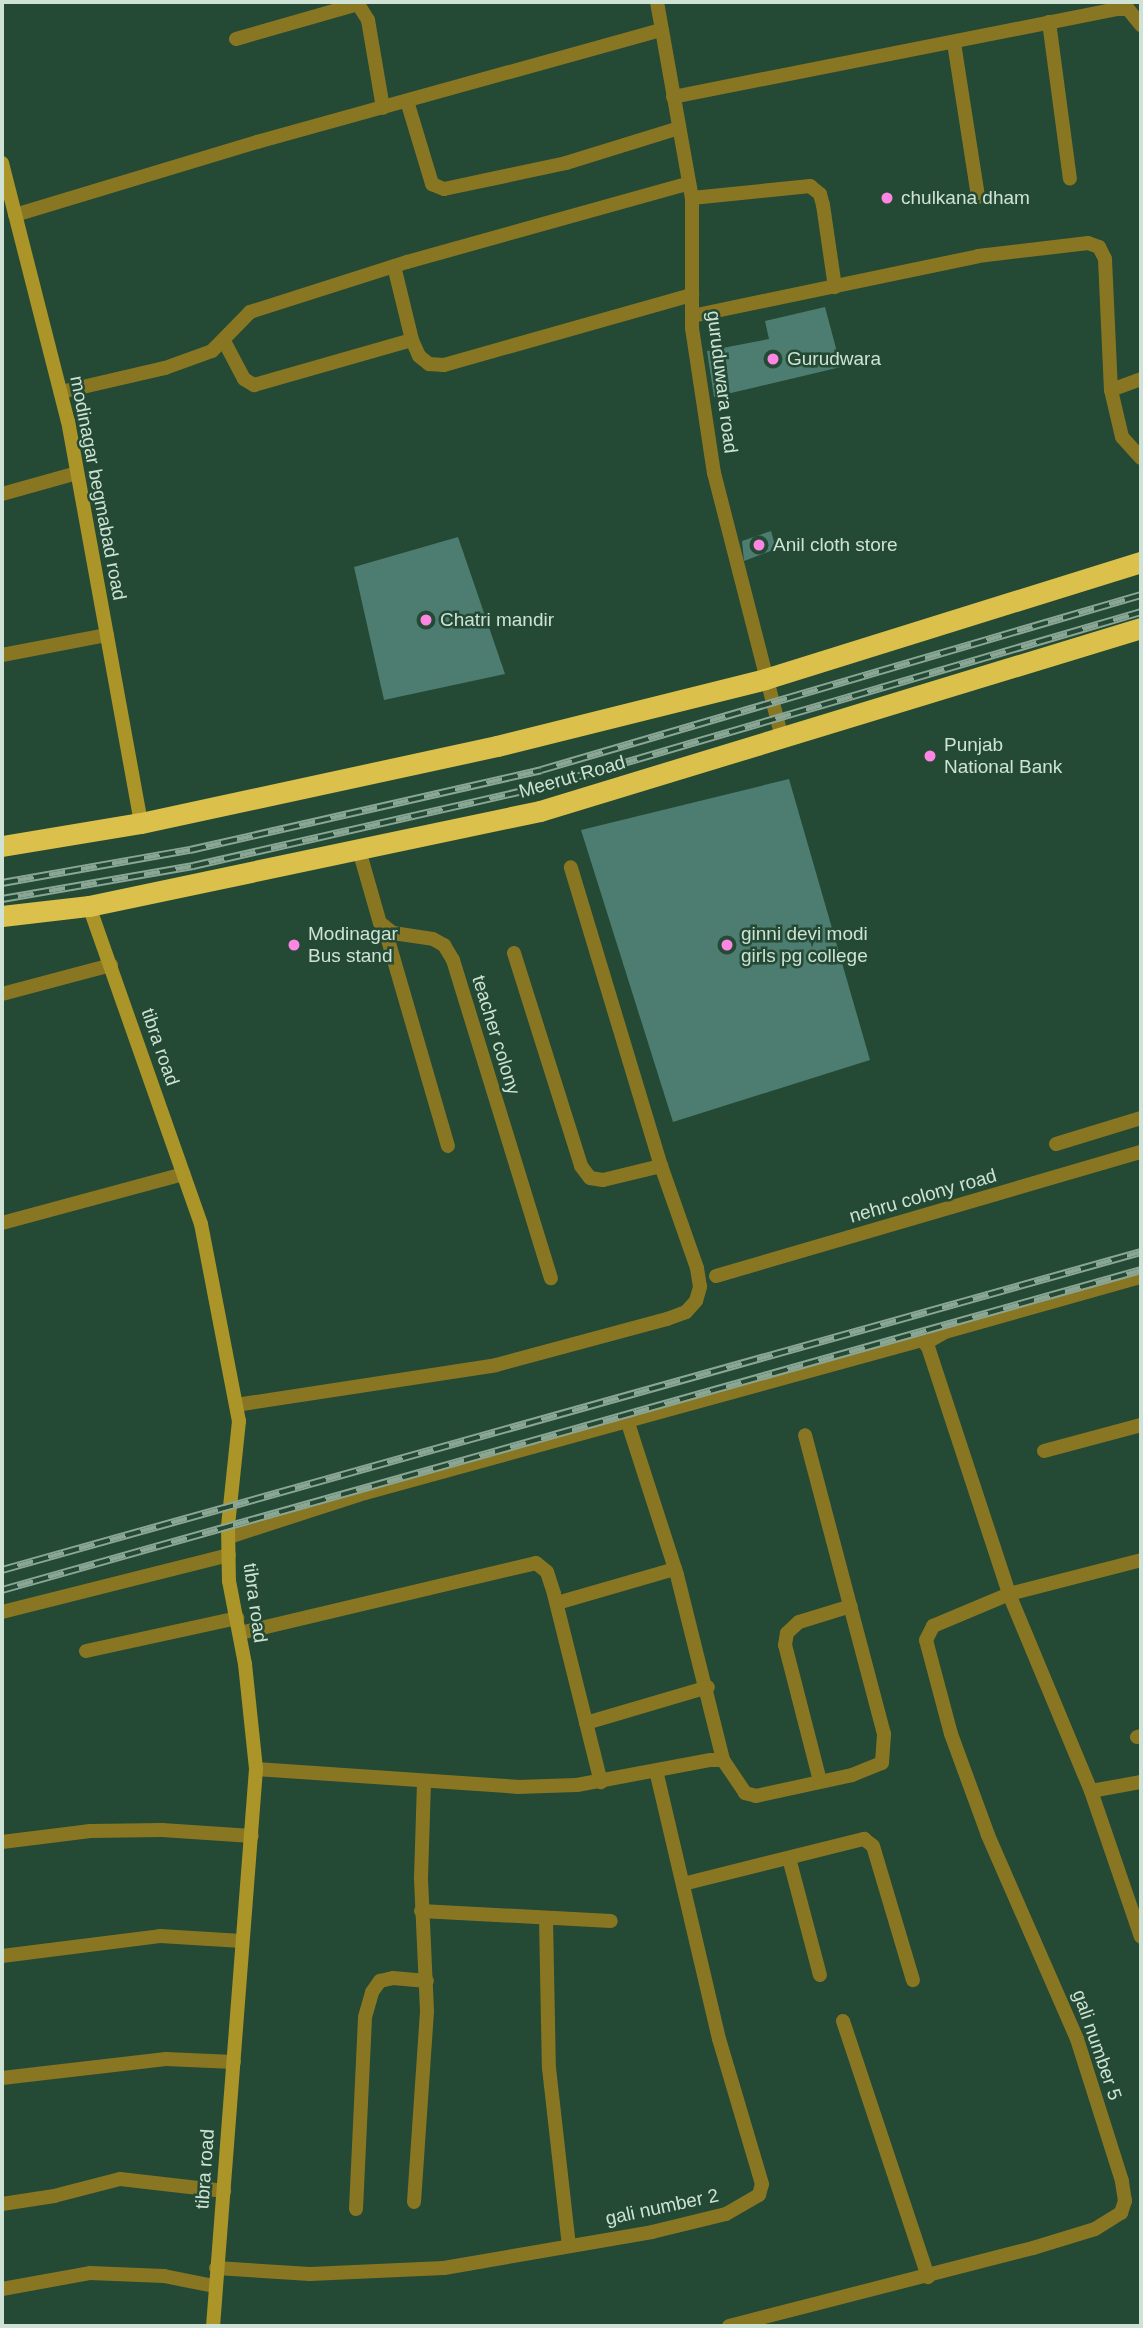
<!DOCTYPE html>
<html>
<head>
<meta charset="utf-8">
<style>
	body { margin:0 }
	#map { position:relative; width:1143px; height:2328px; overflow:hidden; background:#244934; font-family:Arial,sans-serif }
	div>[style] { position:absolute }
	.building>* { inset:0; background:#4c7d70 }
	.lane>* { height:14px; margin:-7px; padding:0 7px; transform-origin:7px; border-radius:7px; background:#897622 }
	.street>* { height:14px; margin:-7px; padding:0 7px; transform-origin:7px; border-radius:7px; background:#897622 }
	.secondary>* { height:14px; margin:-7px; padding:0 7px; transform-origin:7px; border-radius:7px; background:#ab9428 }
	.highway>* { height:21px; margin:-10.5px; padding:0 10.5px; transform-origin:10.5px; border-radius:10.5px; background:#dbc04b }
	.rail>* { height:8px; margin-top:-4px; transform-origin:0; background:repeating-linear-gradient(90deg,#244934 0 16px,#8aa695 0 32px); box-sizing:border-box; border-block:2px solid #8aa695 }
	.dots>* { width:19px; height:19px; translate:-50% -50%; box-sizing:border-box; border:4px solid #244934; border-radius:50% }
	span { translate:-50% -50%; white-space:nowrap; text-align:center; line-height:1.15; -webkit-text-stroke:5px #244934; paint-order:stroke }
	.poi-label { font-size:19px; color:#cee3d5 }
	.left { translate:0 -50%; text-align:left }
	.street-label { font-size:19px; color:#cee3d5 }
	.frame { position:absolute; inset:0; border:4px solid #cee3d5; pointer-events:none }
</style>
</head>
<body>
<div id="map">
	<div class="building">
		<i style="clip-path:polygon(825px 307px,841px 367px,714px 397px,707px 351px,769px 339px,765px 321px)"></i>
		<i style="clip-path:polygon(771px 531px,776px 549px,744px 561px,742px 541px)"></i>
		<i style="clip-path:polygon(458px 537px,505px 674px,384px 700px,354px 567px)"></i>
		<i style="clip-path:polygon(789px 779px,870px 1060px,673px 1122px,581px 830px)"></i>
	</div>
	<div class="lane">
		<i style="left:1056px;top:1144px;width:89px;rotate:-17deg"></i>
	</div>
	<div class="street">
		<i style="left:657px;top:2px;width:199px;rotate:79.9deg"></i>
		<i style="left:692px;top:198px;width:130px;rotate:90deg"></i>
		<i style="left:692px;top:328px;width:147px;rotate:81.4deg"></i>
		<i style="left:714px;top:473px;width:274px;rotate:75.6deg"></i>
		<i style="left:1049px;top:22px;width:158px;rotate:82.4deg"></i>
		<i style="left:236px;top:39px;width:127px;rotate:-16deg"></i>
		<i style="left:358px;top:4px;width:19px;rotate:58deg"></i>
		<i style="left:368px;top:20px;width:89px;rotate:80.3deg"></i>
		<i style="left:954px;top:43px;width:156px;rotate:81.1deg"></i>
		<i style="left:673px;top:97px;width:452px;rotate:-11.2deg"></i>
		<i style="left:1116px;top:9px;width:12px"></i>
		<i style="left:1128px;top:9px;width:21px;rotate:51deg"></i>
		<i style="left:407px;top:101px;width:87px;rotate:73.2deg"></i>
		<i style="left:432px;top:184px;width:13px;rotate:23deg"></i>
		<i style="left:444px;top:189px;width:125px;rotate:-12deg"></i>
		<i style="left:566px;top:163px;width:118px;rotate:-17.2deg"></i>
		<i style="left:692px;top:198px;width:119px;rotate:-5.8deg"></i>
		<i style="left:810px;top:186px;width:13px;rotate:39deg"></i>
		<i style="left:820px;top:194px;width:11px;rotate:75deg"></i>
		<i style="left:823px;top:205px;width:83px;rotate:81.7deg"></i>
		<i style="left:15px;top:215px;width:253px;rotate:-16.8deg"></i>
		<i style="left:257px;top:142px;width:420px;rotate:-15.5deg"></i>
		<i style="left:394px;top:266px;width:76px;rotate:76.3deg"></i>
		<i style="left:412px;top:340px;width:17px;rotate:66deg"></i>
		<i style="left:419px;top:356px;width:13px;rotate:39deg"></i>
		<i style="left:429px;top:364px;width:15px;rotate:4deg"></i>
		<i style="left:444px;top:365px;width:258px;rotate:-15.8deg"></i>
		<i style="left:692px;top:316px;width:292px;rotate:-11.8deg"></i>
		<i style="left:978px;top:256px;width:111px;rotate:-6.7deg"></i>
		<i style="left:1088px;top:243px;width:12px;rotate:20deg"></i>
		<i style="left:1099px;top:247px;width:13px;rotate:63deg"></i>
		<i style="left:1105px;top:259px;width:131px;rotate:87.4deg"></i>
		<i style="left:1111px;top:390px;width:48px;rotate:76.8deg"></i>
		<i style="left:1122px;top:437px;width:28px;rotate:48deg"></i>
		<i style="left:224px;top:341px;width:43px;rotate:62.2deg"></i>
		<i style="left:244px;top:379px;width:12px;rotate:31deg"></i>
		<i style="left:254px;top:385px;width:164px;rotate:-15.9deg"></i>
		<i style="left:1111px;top:390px;width:32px;rotate:-20deg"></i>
		<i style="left:61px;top:392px;width:107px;rotate:-13deg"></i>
		<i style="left:165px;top:368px;width:50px;rotate:-19.9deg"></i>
		<i style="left:212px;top:351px;width:54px;rotate:-45.7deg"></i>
		<i style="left:250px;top:312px;width:165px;rotate:-17.7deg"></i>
		<i style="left:407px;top:262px;width:293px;rotate:-15.6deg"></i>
		<i style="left:2px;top:494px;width:78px;rotate:-15.6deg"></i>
		<i style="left:2px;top:655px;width:107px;rotate:-10.8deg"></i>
		<i style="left:359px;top:850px;width:76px;rotate:74deg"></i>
		<i style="left:380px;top:923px;width:16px;rotate:38deg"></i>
		<i style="left:393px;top:933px;width:40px;rotate:8.5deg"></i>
		<i style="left:433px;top:939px;width:13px;rotate:29deg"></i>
		<i style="left:444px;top:945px;width:17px;rotate:59deg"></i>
		<i style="left:453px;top:960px;width:333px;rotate:72.9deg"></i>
		<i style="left:384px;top:926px;width:229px;rotate:73.8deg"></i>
		<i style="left:514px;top:953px;width:223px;rotate:72.5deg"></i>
		<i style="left:581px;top:1166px;width:15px;rotate:53deg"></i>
		<i style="left:590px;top:1178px;width:13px;rotate:9deg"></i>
		<i style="left:603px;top:1180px;width:60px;rotate:-13.6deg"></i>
		<i style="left:2px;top:994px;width:113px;rotate:-14.9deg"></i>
		<i style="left:2px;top:1223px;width:188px;rotate:-15.1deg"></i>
		<i style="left:716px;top:1276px;width:443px;rotate:-16.3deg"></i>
		<i style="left:926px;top:1343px;width:22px;rotate:-30deg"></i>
		<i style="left:945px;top:1332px;width:204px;rotate:-15.7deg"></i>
		<i style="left:236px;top:1405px;width:263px;rotate:-8.7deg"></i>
		<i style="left:496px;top:1365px;width:177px;rotate:-15.1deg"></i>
		<i style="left:667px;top:1319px;width:20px;rotate:-20deg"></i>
		<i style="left:686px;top:1312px;width:15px;rotate:-48deg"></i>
		<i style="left:696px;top:1301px;width:15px;rotate:-74deg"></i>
		<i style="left:700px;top:1287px;width:19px;rotate:-99deg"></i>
		<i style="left:697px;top:1268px;width:108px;rotate:-109.4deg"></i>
		<i style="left:661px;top:1166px;width:312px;rotate:-106.8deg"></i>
		<i style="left:627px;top:1420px;width:163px;rotate:72.1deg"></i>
		<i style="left:677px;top:1575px;width:191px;rotate:76deg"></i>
		<i style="left:1044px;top:1451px;width:100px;rotate:-15deg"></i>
		<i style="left:229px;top:1537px;width:136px;rotate:-18deg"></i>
		<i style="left:358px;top:1495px;width:585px;rotate:-15.37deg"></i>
		<i style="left:922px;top:1340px;width:9px;rotate:49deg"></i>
		<i style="left:928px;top:1347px;width:260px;rotate:71.8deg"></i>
		<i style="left:1009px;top:1594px;width:213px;rotate:67.4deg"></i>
		<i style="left:1091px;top:1791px;width:154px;rotate:71.1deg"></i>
		<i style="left:557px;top:1603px;width:123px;rotate:-16.1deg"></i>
		<i style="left:2px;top:1612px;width:234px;rotate:-14.1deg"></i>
		<i style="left:240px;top:1633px;width:304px;rotate:-13.3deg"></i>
		<i style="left:536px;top:1563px;width:14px;rotate:39deg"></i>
		<i style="left:547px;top:1572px;width:23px;rotate:72deg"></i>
		<i style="left:554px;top:1594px;width:194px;rotate:76deg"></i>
		<i style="left:86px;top:1651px;width:155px;rotate:-12.3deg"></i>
		<i style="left:586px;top:1723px;width:127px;rotate:-16.4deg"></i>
		<i style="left:1137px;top:1737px;width:4px;rotate:-14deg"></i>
		<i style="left:256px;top:1769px;width:262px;rotate:3.9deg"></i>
		<i style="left:517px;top:1787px;width:60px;rotate:-1.9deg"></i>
		<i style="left:577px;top:1785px;width:136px;rotate:-10.6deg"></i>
		<i style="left:711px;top:1760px;width:12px"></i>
		<i style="left:723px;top:1760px;width:40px;rotate:56deg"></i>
		<i style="left:745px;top:1793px;width:11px;rotate:15deg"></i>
		<i style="left:756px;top:1796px;width:98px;rotate:-12.3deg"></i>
		<i style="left:852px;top:1775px;width:32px;rotate:-22deg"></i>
		<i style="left:882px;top:1763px;width:29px;rotate:-86deg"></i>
		<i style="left:884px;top:1734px;width:309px;rotate:-104.8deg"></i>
		<i style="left:820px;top:1781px;width:140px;rotate:-104.4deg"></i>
		<i style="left:785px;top:1645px;width:12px;rotate:-81deg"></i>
		<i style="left:787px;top:1633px;width:16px;rotate:-43deg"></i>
		<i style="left:799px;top:1622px;width:54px;rotate:-17.1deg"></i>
		<i style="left:1091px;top:1791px;width:51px;rotate:-10.2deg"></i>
		<i style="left:2px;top:1842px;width:89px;rotate:-7.1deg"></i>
		<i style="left:90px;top:1831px;width:72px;rotate:-0.8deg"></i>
		<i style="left:162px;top:1830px;width:90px;rotate:3.8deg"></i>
		<i style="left:789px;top:1858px;width:121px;rotate:75.2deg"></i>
		<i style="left:683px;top:1884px;width:187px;rotate:-14deg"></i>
		<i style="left:864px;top:1839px;width:11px;rotate:38deg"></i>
		<i style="left:873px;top:1846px;width:140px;rotate:73.4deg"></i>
		<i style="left:421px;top:1911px;width:190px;rotate:3deg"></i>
		<i style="left:546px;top:1918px;width:150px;rotate:88.9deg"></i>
		<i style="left:549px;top:2068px;width:178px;rotate:83.6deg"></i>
		<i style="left:2px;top:1956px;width:159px;rotate:-7.2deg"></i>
		<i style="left:160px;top:1936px;width:82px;rotate:3.5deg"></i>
		<i style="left:843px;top:2021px;width:270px;rotate:71.6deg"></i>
		<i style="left:2px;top:2078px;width:165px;rotate:-6.6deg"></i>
		<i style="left:166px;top:2059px;width:68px;rotate:2.5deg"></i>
		<i style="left:414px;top:2202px;width:191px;rotate:-86.1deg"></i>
		<i style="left:427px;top:2011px;width:133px;rotate:-92.6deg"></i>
		<i style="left:421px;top:1878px;width:97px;rotate:-88.2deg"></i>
		<i style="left:2px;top:2204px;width:53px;rotate:-8.7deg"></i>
		<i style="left:54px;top:2196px;width:68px;rotate:-14.4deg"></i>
		<i style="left:120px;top:2179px;width:105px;rotate:6.6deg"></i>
		<i style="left:356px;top:2209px;width:192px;rotate:-87.3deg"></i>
		<i style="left:365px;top:2017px;width:26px;rotate:-74deg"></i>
		<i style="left:372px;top:1992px;width:14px;rotate:-54deg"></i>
		<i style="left:380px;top:1981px;width:13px;rotate:-13deg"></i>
		<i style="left:393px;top:1978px;width:34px;rotate:5deg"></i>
		<i style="left:216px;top:2268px;width:94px;rotate:3.7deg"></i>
		<i style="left:310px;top:2274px;width:134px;rotate:-2.6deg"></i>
		<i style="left:444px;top:2268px;width:211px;rotate:-9.8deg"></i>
		<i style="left:652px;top:2232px;width:76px;rotate:-13.7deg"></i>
		<i style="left:726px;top:2214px;width:38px;rotate:-30deg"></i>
		<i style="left:759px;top:2195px;width:11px;rotate:-75deg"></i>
		<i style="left:762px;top:2184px;width:151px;rotate:-106.5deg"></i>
		<i style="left:719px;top:2039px;width:275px;rotate:-103.2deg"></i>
		<i style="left:2px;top:2289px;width:89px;rotate:-10.3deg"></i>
		<i style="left:90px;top:2273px;width:74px;rotate:2.3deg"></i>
		<i style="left:164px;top:2276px;width:51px;rotate:11.3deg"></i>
		<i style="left:729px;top:2326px;width:314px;rotate:-14.4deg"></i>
		<i style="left:1033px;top:2248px;width:65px;rotate:-17deg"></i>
		<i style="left:1095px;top:2229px;width:31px;rotate:-32deg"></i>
		<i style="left:1121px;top:2213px;width:13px;rotate:-72deg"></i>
		<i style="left:1125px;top:2201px;width:20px;rotate:-99deg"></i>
		<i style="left:1122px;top:2181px;width:149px;rotate:-107.6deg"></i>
		<i style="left:1077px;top:2039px;width:223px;rotate:-113.6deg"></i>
		<i style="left:988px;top:1835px;width:108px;rotate:-110.1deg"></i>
		<i style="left:951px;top:1734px;width:97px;rotate:-104.9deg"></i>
		<i style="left:926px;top:1640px;width:16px;rotate:-63deg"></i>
		<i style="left:933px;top:1626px;width:82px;rotate:-22.8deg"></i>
		<i style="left:1009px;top:1594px;width:136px;rotate:-14.4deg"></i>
	</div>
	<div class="secondary">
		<i style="left:2px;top:163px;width:266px;rotate:75.7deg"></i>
		<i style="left:68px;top:421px;width:409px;rotate:79.7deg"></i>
		<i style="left:89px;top:906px;width:337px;rotate:70.6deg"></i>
		<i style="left:201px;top:1224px;width:201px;rotate:79.1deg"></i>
		<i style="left:239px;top:1421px;width:106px;rotate:96deg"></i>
		<i style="left:228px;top:1526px;width:55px;rotate:89deg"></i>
		<i style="left:229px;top:1581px;width:85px;rotate:79.1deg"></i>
		<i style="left:245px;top:1664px;width:106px;rotate:84deg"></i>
		<i style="left:256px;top:1769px;width:559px;rotate:94.41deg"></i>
	</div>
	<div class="highway">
		<i style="left:2px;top:846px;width:141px;rotate:-9.4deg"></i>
		<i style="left:141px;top:823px;width:364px;rotate:-12.2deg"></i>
		<i style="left:497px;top:746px;width:276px;rotate:-14deg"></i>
		<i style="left:765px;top:679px;width:394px;rotate:-17.3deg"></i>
		<i style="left:2px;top:916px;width:88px;rotate:-6.6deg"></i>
		<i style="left:89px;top:906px;width:461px;rotate:-11.9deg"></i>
		<i style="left:540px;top:811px;width:628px;rotate:-16.94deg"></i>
	</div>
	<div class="rail">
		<i style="left:2px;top:883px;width:191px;rotate:-10deg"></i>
		<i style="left:190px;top:850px;width:360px;rotate:-12.8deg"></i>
		<i style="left:541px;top:770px;width:625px;rotate:-16.26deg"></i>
		<i style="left:2px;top:899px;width:194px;rotate:-9.8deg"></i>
		<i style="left:193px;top:866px;width:361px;rotate:-12.8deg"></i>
		<i style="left:545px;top:786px;width:621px;rotate:-16.27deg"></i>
		<i style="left:2px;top:1570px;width:1183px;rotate:-15.6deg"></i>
		<i style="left:2px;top:1590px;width:1183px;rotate:-15.69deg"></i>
	</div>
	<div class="dots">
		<i style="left:887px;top:198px;background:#fd86e2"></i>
		<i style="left:773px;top:359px;background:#fd86e2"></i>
		<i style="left:759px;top:545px;background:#fd86e2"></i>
		<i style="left:426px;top:620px;background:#fd86e2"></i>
		<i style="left:930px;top:756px;background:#fd86e2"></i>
		<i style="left:294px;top:945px;background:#fd86e2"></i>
		<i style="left:727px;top:945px;background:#fd86e2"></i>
	</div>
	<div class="poi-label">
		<span class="left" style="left:901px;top:198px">chulkana dham</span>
		<span class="left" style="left:787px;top:359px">Gurudwara</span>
		<span class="left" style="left:773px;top:545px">Anil cloth store</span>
		<span class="left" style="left:440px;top:620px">Chatri mandir</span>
		<span class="left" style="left:944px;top:756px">Punjab<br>National Bank</span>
		<span class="left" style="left:308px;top:945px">Modinagar<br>Bus stand</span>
		<span class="left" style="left:741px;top:945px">ginni devi modi<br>girls pg college</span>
	</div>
	<div class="street-label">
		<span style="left:722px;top:382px;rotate:83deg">guruduwara road</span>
		<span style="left:98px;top:488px;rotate:79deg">modinagar begmabad road</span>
		<span style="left:572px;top:777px;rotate:-16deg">Meerut Road</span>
		<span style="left:496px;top:1035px;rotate:73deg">teacher colony</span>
		<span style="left:160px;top:1047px;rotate:71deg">tibra road</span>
		<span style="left:923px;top:1196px;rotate:-16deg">nehru colony road</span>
		<span style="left:255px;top:1603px;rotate:82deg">tibra road</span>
		<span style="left:1097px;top:2045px;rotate:71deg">gali number 5</span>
		<span style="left:205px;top:2169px;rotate:-86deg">tibra road</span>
		<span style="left:662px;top:2207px;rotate:-12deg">gali number 2</span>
	</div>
	<div class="frame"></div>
</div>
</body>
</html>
